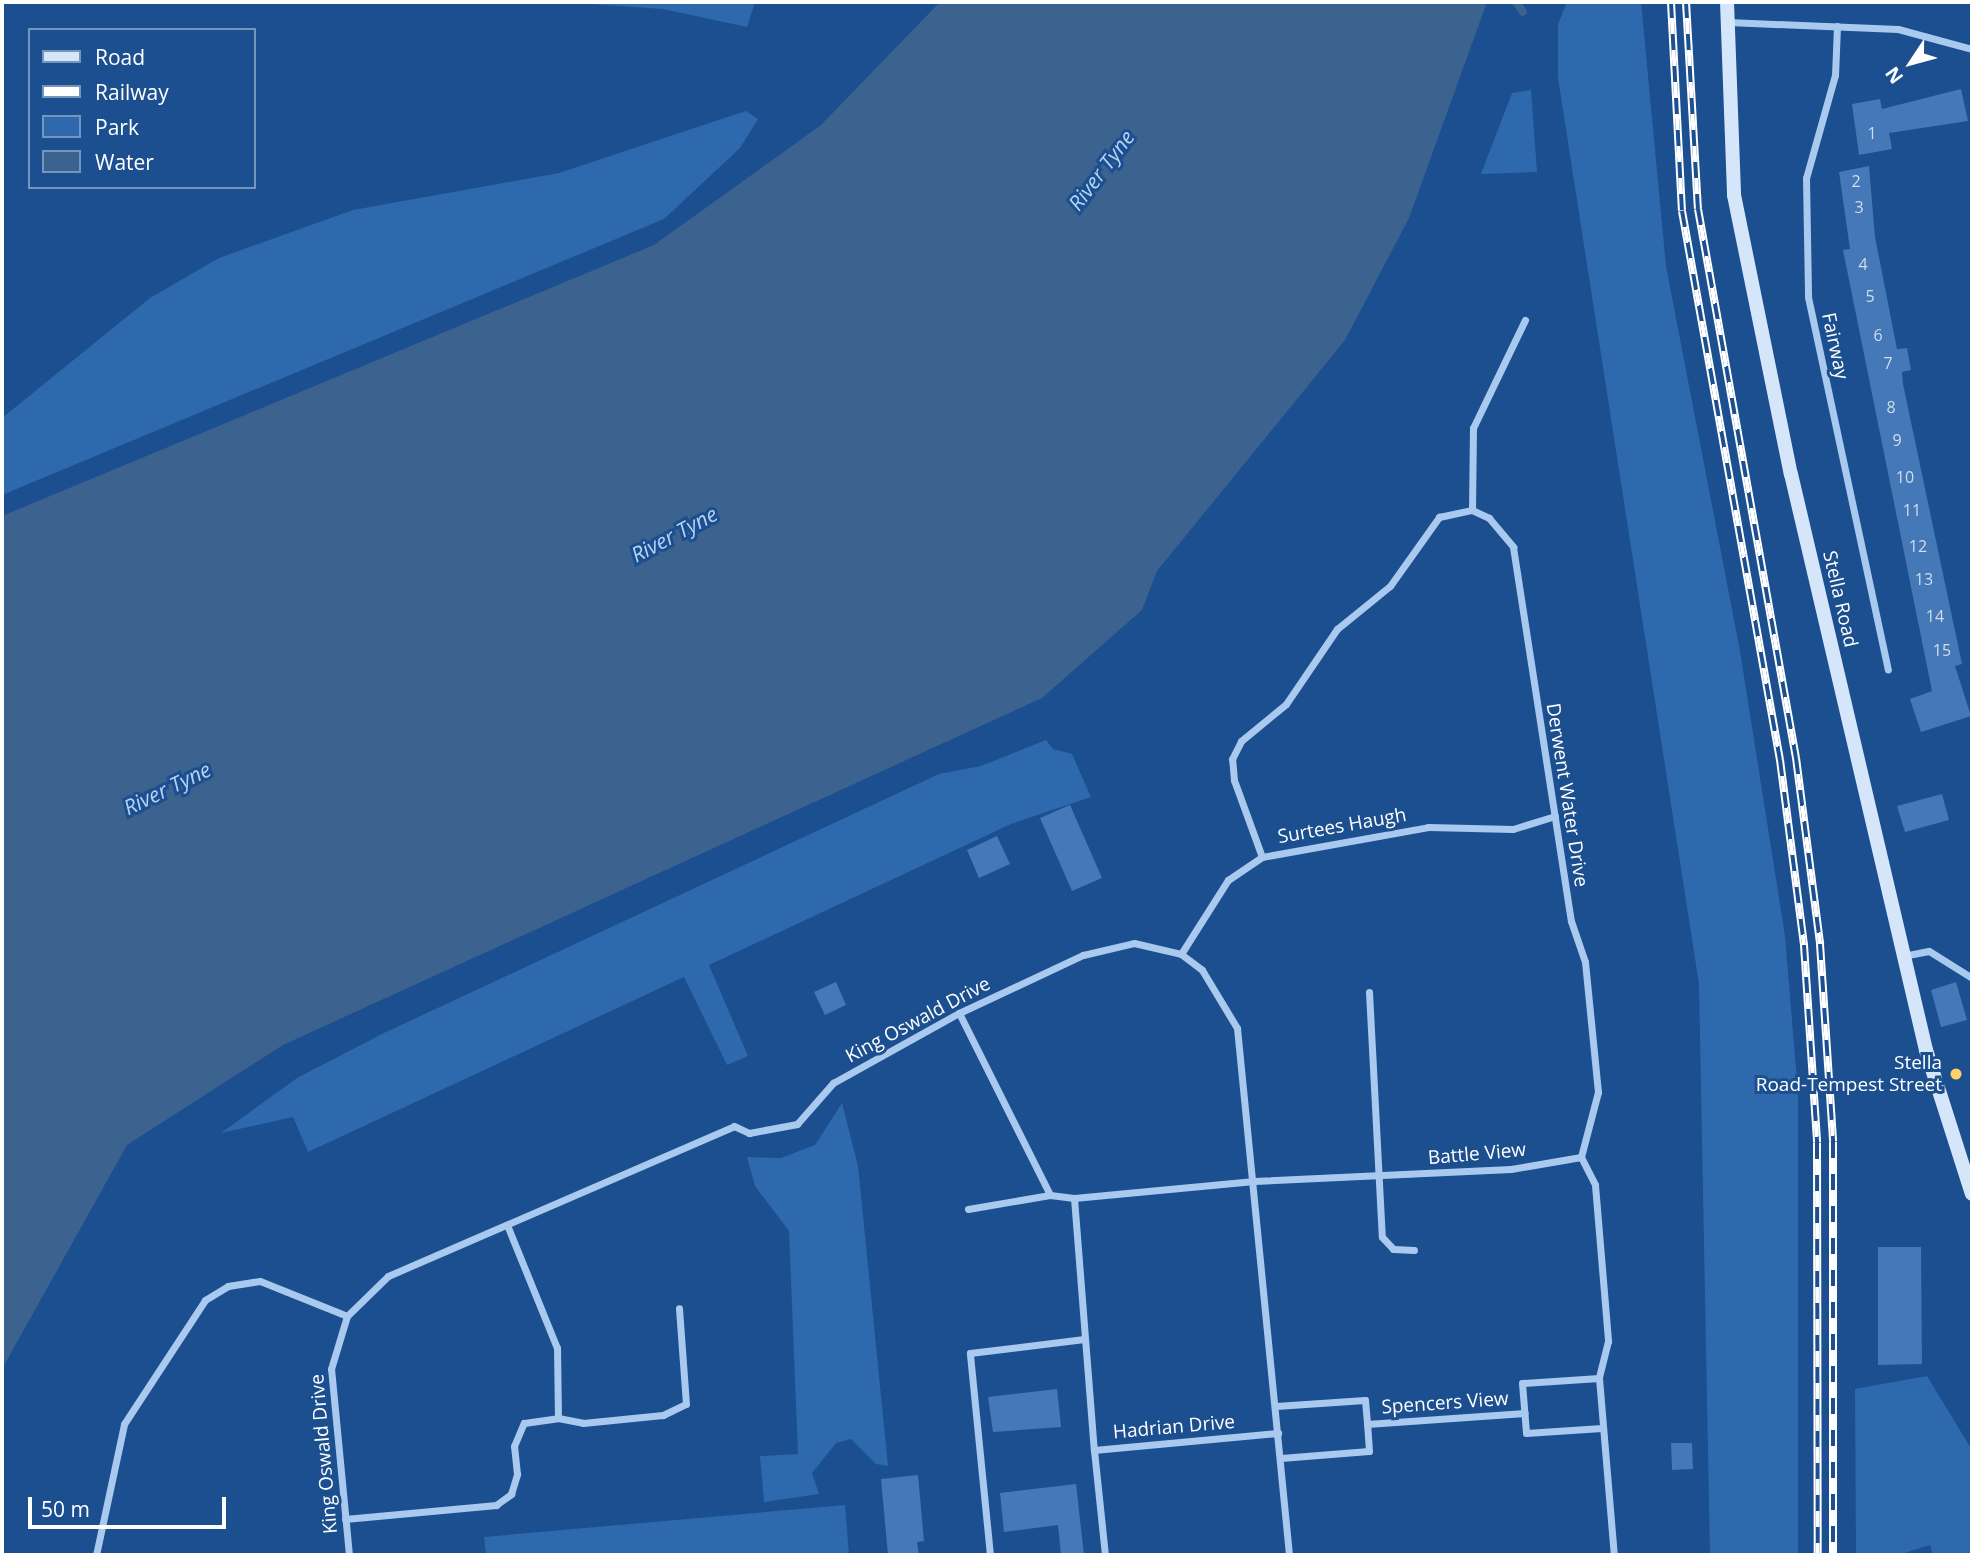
<!DOCTYPE html>
<html>
<head>
<meta charset="utf-8">
<style>
	body { margin:0 }
	#map { position:relative; width:1974px; height:1557px; overflow:hidden; background:#1b4f8f; font-family:"Open Sans",sans-serif }
	div>[style] { position:absolute }
	.green>* { inset:0; background:#2e69ad }
	.water>* { inset:0; background:#3c6290 }
	.stream>* { height:8px; margin:-4px; padding:0 4px; transform-origin:4px; border-radius:4px; background:#3c6290 }
	.building>* { inset:0; background:#4478b7 }
	.street>* { height:7px; margin:-3.5px; padding:0 3.5px; transform-origin:3.5px; border-radius:3.5px; background:#a9c9ee }
	.secondary>* { height:14px; margin:-7px; padding:0 7px; transform-origin:7px; border-radius:7px; background:#d6e6fa }
	.rail>* { height:8px; margin-top:-4px; transform-origin:0; background:repeating-linear-gradient(90deg,#1b4f8f 0 16px,#fff 0 32px); box-sizing:border-box; border-block:2px solid #fff }
	.dots>* { width:19px; height:19px; translate:-50% -50%; box-sizing:border-box; border:4px solid #1b4f8f; border-radius:50% }
	span { translate:-50% -50%; white-space:nowrap; text-align:center; line-height:1.15; -webkit-text-stroke:6px #1b4f8f; paint-order:stroke }
	.number-label { font-size:16px; color:#d0dded }
	.number-label span { -webkit-text-stroke-width:0 }
	.street-label { font-size:19px; color:#fff }
	.poi-label { font-size:19px; color:#fff }
	.right { translate:-100% -50%; text-align:right }
	.water-label { font-size:21px; color:#b5d3f5; font-style:italic }
	.frame { position:absolute; inset:0; border:4px solid #fff; pointer-events:none }
	.legend { position:absolute; left:28px; top:28px; width:228px; height:161px; box-sizing:border-box; background:#1b4f8f; border:2px solid #7695bc; margin:0; padding:9px 12px; list-style:none; font-size:21px; color:#fff }
	.legend li { display:flex; align-items:center; gap:14px; height:35px }
	.legend b { width:35px; border:2px solid #7695bc }
	.north { position:absolute; left:1876px; top:28px; width:70px; height:70px; -webkit-text-stroke:5px #1b4f8f; paint-order:stroke; rotate:234deg; font-size:19px; font-weight:700; line-height:28px; text-align:center; color:#fff }
	.north::after { content:''; display:block; margin:auto; width:24px; height:32px; background:#fff; clip-path:polygon(50% 0,100% 100%,50% 72%,0 100%) }
	.scale { position:absolute; left:28px; top:1497px; width:198px; height:32px; box-sizing:border-box; border:4px solid #fff; border-top:0; padding-left:9px; font-size:21px; line-height:24px; white-space:nowrap; color:#fff; -webkit-text-stroke:5px #1b4f8f; paint-order:stroke }
</style>
</head>
<body>
<div id="map">
	<div class="green">
		<i style="clip-path:polygon(560px 2px,755px 2px,747px 27px,663px 9px)"></i>
		<i style="clip-path:polygon(1567px 2px,1641px 2px,1666px 266px,1740px 651px,1785px 936px,1798px 1093px,1798px 1555px,1710px 1555px,1699px 984px,1558px 78px,1558px 24px)"></i>
		<i style="clip-path:polygon(1531px 90px,1537px 172px,1481px 174px,1512px 93px)"></i>
		<i style="clip-path:polygon(746px 111px,758px 119px,740px 148px,664px 219px,2px 495px,2px 418px,150px 298px,219px 258px,353px 210px,559px 173px)"></i>
		<i style="clip-path:polygon(1046px 740px,1053px 749px,1072px 754px,1091px 797px,1011px 824px,709px 965px,748px 1056px,727px 1065px,684px 977px,308px 1152px,293px 1117px,221px 1133px,297px 1078px,384px 1033px,939px 774px,981px 766px)"></i>
		<i style="clip-path:polygon(842px 1103px,858px 1166px,888px 1466px,876px 1464px,851px 1439px,836px 1443px,812px 1473px,819px 1494px,764px 1502px,760px 1456px,798px 1454px,789px 1231px,755px 1186px,747px 1157px,781px 1158px,815px 1145px)"></i>
		<i style="clip-path:polygon(1927px 1376px,1972px 1450px,1972px 1555px,1933px 1555px,1930px 1545px,1898px 1555px,1856px 1555px,1855px 1389px)"></i>
		<i style="clip-path:polygon(845px 1505px,849px 1555px,486px 1555px,484px 1537px)"></i>
	</div>
	<div class="water">
		<i style="clip-path:polygon(940px 2px,1487px 2px,1409px 218px,1345px 340px,1157px 571px,1142px 610px,1042px 698px,283px 1045px,127px 1145px,2px 1369px,2px 516px,654px 245px,821px 125px)"></i>
	</div>
	<div class="stream">
		<i style="left:1516px;top:2px;width:12px;rotate:55deg"></i>
	</div>
	<div class="building">
		<i style="clip-path:polygon(1961px 89px,1968px 121px,1889px 133px,1892px 149px,1859px 155px,1852px 104px,1880px 99px,1882px 109px)"></i>
		<i style="clip-path:polygon(1869px 166px,1875px 237px,1897px 349px,1907px 348px,1911px 370px,1902px 372px,1903px 384px,1962px 664px,1955px 666px,1971px 716px,1921px 732px,1910px 699px,1932px 691px,1843px 250px,1850px 249px,1839px 172px)"></i>
		<i style="clip-path:polygon(1942px 794px,1949px 820px,1905px 832px,1897px 806px)"></i>
		<i style="clip-path:polygon(1070px 805px,1102px 878px,1072px 891px,1040px 818px)"></i>
		<i style="clip-path:polygon(997px 836px,1010px 864px,979px 878px,967px 850px)"></i>
		<i style="clip-path:polygon(836px 982px,846px 1005px,825px 1015px,814px 992px)"></i>
		<i style="clip-path:polygon(1956px 982px,1967px 1020px,1941px 1027px,1931px 990px)"></i>
		<i style="clip-path:polygon(1878px 1247px,1921px 1247px,1922px 1364px,1878px 1365px)"></i>
		<i style="clip-path:polygon(1057px 1389px,1061px 1427px,993px 1432px,988px 1397px)"></i>
		<i style="clip-path:polygon(1671px 1443px,1692px 1443px,1693px 1469px,1672px 1470px)"></i>
		<i style="clip-path:polygon(918px 1475px,924px 1541px,917px 1542px,919px 1555px,888px 1555px,881px 1479px)"></i>
		<i style="clip-path:polygon(1076px 1484px,1084px 1555px,1061px 1555px,1058px 1525px,1004px 1532px,1000px 1493px)"></i>
	</div>
	<div class="street">
		<i style="left:1728px;top:22px;width:170px;rotate:2.4deg"></i>
		<i style="left:1898px;top:29px;width:77px;rotate:15.1deg"></i>
		<i style="left:1837px;top:26px;width:49px;rotate:92.3deg"></i>
		<i style="left:1835px;top:75px;width:107px;rotate:105.7deg"></i>
		<i style="left:1806px;top:178px;width:119px;rotate:89deg"></i>
		<i style="left:1808px;top:297px;width:381px;rotate:77.9deg"></i>
		<i style="left:1472px;top:510px;width:82px;rotate:-89.3deg"></i>
		<i style="left:1473px;top:428px;width:120px;rotate:-64.3deg"></i>
		<i style="left:1262px;top:857px;width:82px;rotate:-110deg"></i>
		<i style="left:1234px;top:780px;width:21px;rotate:-95deg"></i>
		<i style="left:1232px;top:759px;width:20px;rotate:-63deg"></i>
		<i style="left:1241px;top:741px;width:58px;rotate:-39.4deg"></i>
		<i style="left:1286px;top:704px;width:91px;rotate:-55.8deg"></i>
		<i style="left:1337px;top:629px;width:68px;rotate:-39.1deg"></i>
		<i style="left:1390px;top:586px;width:85px;rotate:-54.6deg"></i>
		<i style="left:1439px;top:517px;width:34px;rotate:-12deg"></i>
		<i style="left:1472px;top:510px;width:19px;rotate:25deg"></i>
		<i style="left:1489px;top:518px;width:38px;rotate:50deg"></i>
		<i style="left:1513px;top:547px;width:378px;rotate:81.2deg"></i>
		<i style="left:1571px;top:921px;width:43px;rotate:71.1deg"></i>
		<i style="left:1585px;top:962px;width:131px;rotate:84.3deg"></i>
		<i style="left:1598px;top:1092px;width:67px;rotate:104.7deg"></i>
		<i style="left:1581px;top:1157px;width:31px;rotate:63deg"></i>
		<i style="left:1595px;top:1185px;width:157px;rotate:85.2deg"></i>
		<i style="left:1608px;top:1341px;width:38px;rotate:104deg"></i>
		<i style="left:1599px;top:1378px;width:178px;rotate:85.2deg"></i>
		<i style="left:1181px;top:954px;width:88px;rotate:-57.6deg"></i>
		<i style="left:1228px;top:880px;width:41px;rotate:-34.1deg"></i>
		<i style="left:1262px;top:857px;width:169px;rotate:-10.2deg"></i>
		<i style="left:1428px;top:827px;width:85px;rotate:1.3deg"></i>
		<i style="left:1513px;top:829px;width:44px;rotate:-17.2deg"></i>
		<i style="left:1903px;top:956px;width:26px;rotate:-11deg"></i>
		<i style="left:1929px;top:951px;width:51px;rotate:32.1deg"></i>
		<i style="left:1369px;top:992px;width:245px;rotate:87deg"></i>
		<i style="left:1382px;top:1237px;width:16px;rotate:47deg"></i>
		<i style="left:1393px;top:1249px;width:21px;rotate:3deg"></i>
		<i style="left:959px;top:1013px;width:203px;rotate:63.4deg"></i>
		<i style="left:1050px;top:1195px;width:24px;rotate:7deg"></i>
		<i style="left:1074px;top:1198px;width:181px;rotate:-5.4deg"></i>
		<i style="left:1254px;top:1181px;width:257px;rotate:-2.7deg"></i>
		<i style="left:1511px;top:1169px;width:71px;rotate:-9.7deg"></i>
		<i style="left:1074px;top:1198px;width:253px;rotate:85.5deg"></i>
		<i style="left:968px;top:1209px;width:83px;rotate:-9.7deg"></i>
		<i style="left:1599px;top:1378px;width:77px;rotate:176.3deg"></i>
		<i style="left:1522px;top:1383px;width:50px;rotate:85.4deg"></i>
		<i style="left:1526px;top:1433px;width:76px;rotate:-3.8deg"></i>
		<i style="left:1276px;top:1406px;width:89px;rotate:-3.9deg"></i>
		<i style="left:1365px;top:1400px;width:24px;rotate:85deg"></i>
		<i style="left:1367px;top:1424px;width:158px;rotate:-4deg"></i>
		<i style="left:558px;top:1418px;width:25px;rotate:11deg"></i>
		<i style="left:583px;top:1423px;width:80px;rotate:-5.7deg"></i>
		<i style="left:663px;top:1415px;width:25px;rotate:-26deg"></i>
		<i style="left:686px;top:1404px;width:96px;rotate:-94.2deg"></i>
		<i style="left:1281px;top:1458px;width:88px;rotate:-4.5deg"></i>
		<i style="left:1369px;top:1451px;width:27px;rotate:-94deg"></i>
		<i style="left:345px;top:1519px;width:152px;rotate:-5.3deg"></i>
		<i style="left:496px;top:1505px;width:19px;rotate:-36deg"></i>
		<i style="left:511px;top:1494px;width:21px;rotate:-73deg"></i>
		<i style="left:517px;top:1474px;width:28px;rotate:-96deg"></i>
		<i style="left:514px;top:1446px;width:25px;rotate:-67deg"></i>
		<i style="left:524px;top:1423px;width:34px;rotate:-8deg"></i>
		<i style="left:558px;top:1418px;width:70px;rotate:-90.8deg"></i>
		<i style="left:557px;top:1348px;width:133px;rotate:-112.1deg"></i>
		<i style="left:96px;top:1555px;width:134px;rotate:-77.9deg"></i>
		<i style="left:124px;top:1424px;width:148px;rotate:-56.8deg"></i>
		<i style="left:205px;top:1300px;width:27px;rotate:-31deg"></i>
		<i style="left:228px;top:1286px;width:32px;rotate:-9deg"></i>
		<i style="left:260px;top:1281px;width:94px;rotate:21.9deg"></i>
		<i style="left:349px;top:1555px;width:187px;rotate:-95.5deg"></i>
		<i style="left:331px;top:1369px;width:55px;rotate:-73.2deg"></i>
		<i style="left:347px;top:1316px;width:57px;rotate:-44.3deg"></i>
		<i style="left:388px;top:1276px;width:377px;rotate:-23.4deg"></i>
		<i style="left:734px;top:1126px;width:17px;rotate:25deg"></i>
		<i style="left:749px;top:1133px;width:49px;rotate:-10.6deg"></i>
		<i style="left:797px;top:1124px;width:55px;rotate:-48.7deg"></i>
		<i style="left:833px;top:1083px;width:144px;rotate:-29.1deg"></i>
		<i style="left:959px;top:1013px;width:137px;rotate:-25.1deg"></i>
		<i style="left:1083px;top:955px;width:52px;rotate:-13.2deg"></i>
		<i style="left:1134px;top:943px;width:48px;rotate:13.2deg"></i>
		<i style="left:1181px;top:954px;width:26px;rotate:37deg"></i>
		<i style="left:1202px;top:970px;width:68px;rotate:58.9deg"></i>
		<i style="left:1237px;top:1028px;width:530px;rotate:84.36deg"></i>
		<i style="left:990px;top:1555px;width:203px;rotate:-95.7deg"></i>
		<i style="left:970px;top:1353px;width:115px;rotate:-7deg"></i>
		<i style="left:1105px;top:1555px;width:106px;rotate:-96deg"></i>
		<i style="left:1094px;top:1450px;width:185px;rotate:-5.3deg"></i>
	</div>
	<div class="secondary">
		<i style="left:1727px;top:2px;width:193px;rotate:87.9deg"></i>
		<i style="left:1734px;top:195px;width:285px;rotate:78.5deg"></i>
		<i style="left:1791px;top:474px;width:592px;rotate:76.81deg"></i>
		<i style="left:1926px;top:1050px;width:151px;rotate:72.3deg"></i>
	</div>
	<div class="rail">
		<i style="left:1671px;top:2px;width:209px;rotate:87deg"></i>
		<i style="left:1682px;top:211px;width:558px;rotate:79.88deg"></i>
		<i style="left:1780px;top:760px;width:187px;rotate:82.6deg"></i>
		<i style="left:1804px;top:945px;width:198px;rotate:86.2deg"></i>
		<i style="left:1817px;top:1143px;width:412px;rotate:89.9deg"></i>
		<i style="left:1686px;top:2px;width:207px;rotate:86.7deg"></i>
		<i style="left:1698px;top:209px;width:558px;rotate:79.88deg"></i>
		<i style="left:1796px;top:758px;width:188px;rotate:82.6deg"></i>
		<i style="left:1820px;top:944px;width:198px;rotate:86.2deg"></i>
		<i style="left:1833px;top:1142px;width:413px;rotate:90deg"></i>
	</div>
	<div class="dots">
		<i style="left:1956px;top:1074px;background:#ffd166"></i>
	</div>
	<div class="number-label">
		<span style="left:1872px;top:133px">1</span>
		<span style="left:1856px;top:181px">2</span>
		<span style="left:1859px;top:207px">3</span>
		<span style="left:1863px;top:264px">4</span>
		<span style="left:1870px;top:296px">5</span>
		<span style="left:1878px;top:335px">6</span>
		<span style="left:1888px;top:363px">7</span>
		<span style="left:1891px;top:407px">8</span>
		<span style="left:1897px;top:440px">9</span>
		<span style="left:1905px;top:477px">10</span>
		<span style="left:1912px;top:510px">11</span>
		<span style="left:1918px;top:546px">12</span>
		<span style="left:1924px;top:579px">13</span>
		<span style="left:1935px;top:616px">14</span>
		<span style="left:1942px;top:650px">15</span>
	</div>
	<div class="street-label">
		<span style="left:1835px;top:346px;rotate:78deg">Fairway</span>
		<span style="left:1840px;top:599px;rotate:77deg">Stella Road</span>
		<span style="left:1567px;top:795px;rotate:81deg">Derwent Water Drive</span>
		<span style="left:1342px;top:826px;rotate:-10deg">Surtees Haugh</span>
		<span style="left:918px;top:1020px;rotate:-28deg">King Oswald Drive</span>
		<span style="left:1477px;top:1154px;rotate:-5deg">Battle View</span>
		<span style="left:1445px;top:1403px;rotate:-4deg">Spencers View</span>
		<span style="left:1174px;top:1427px;rotate:-5deg">Hadrian Drive</span>
		<span style="left:324px;top:1454px;rotate:-95deg">King Oswald Drive</span>
	</div>
	<div class="poi-label">
		<span class="right" style="left:1942px;top:1074px">Stella<br>Road-Tempest Street</span>
	</div>
	<div class="water-label">
		<span style="left:1101px;top:170px;rotate:-53deg">River Tyne</span>
		<span style="left:674px;top:534px;rotate:-28deg">River Tyne</span>
		<span style="left:167px;top:788px;rotate:-26deg">River Tyne</span>
	</div>
	<div class="frame"></div>
	<ul class="legend">
	<li><b style="height:9px;background:#d6e6fa"></b>Road</li>
	<li><b style="height:9px;background:#fff"></b>Railway</li>
	<li><b style="height:19px;background:#2e69ad"></b>Park</li>
	<li><b style="height:19px;background:#3c6290"></b>Water</li>
	</ul>
	<div class="north">N</div>
	<div class="scale">50 m</div>
</div>
</body>
</html>
